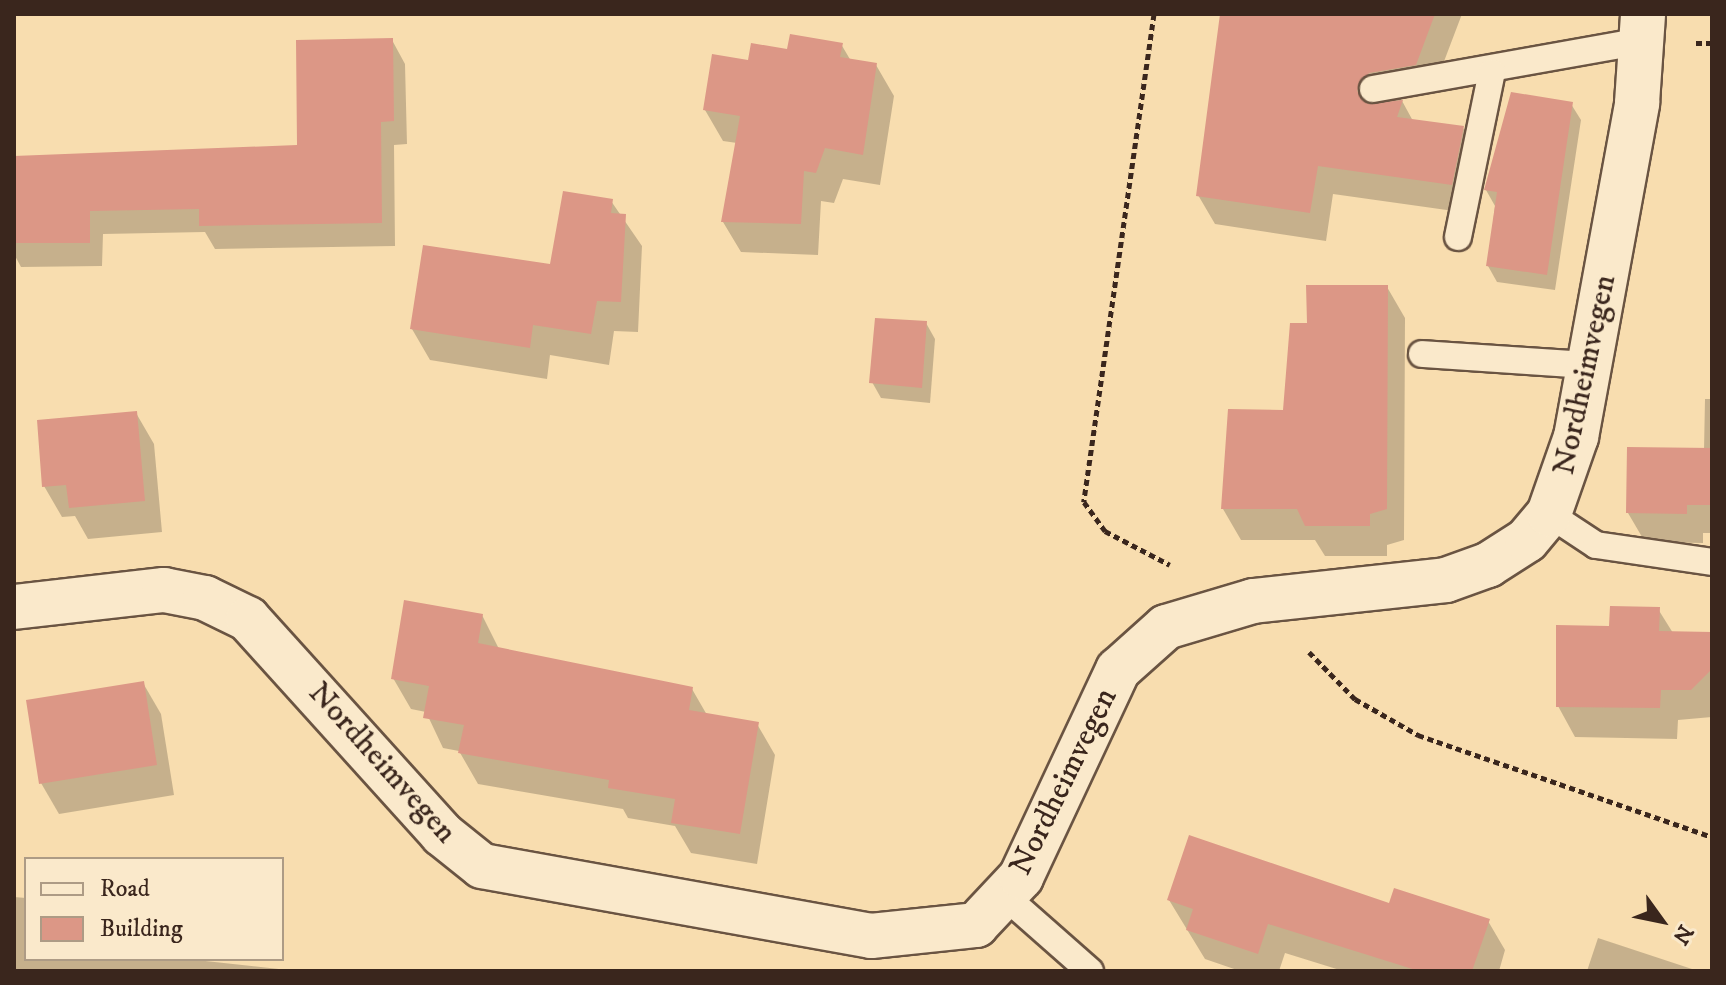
<!DOCTYPE html>
<html>
<head>
<meta charset="utf-8">
<style>
	body { margin:0 }
	#map { position:relative; width:1726px; height:985px; overflow:hidden; background:#f8ddaf; font-family:"IM FELL DW Pica",serif }
	div>[style] { position:absolute }
	.shadow>* { inset:0; background:#0003 }
	.building>* { inset:0; background:#dc9786 }
	.path>* { height:5px; margin-top:-2.5px; transform-origin:0; background:repeating-linear-gradient(90deg,#3a261d 0 6px,transparent 0 10px) }
	.roads { filter:drop-shadow(2px 0 #6a5442) drop-shadow(-2px 0 #6a5442) drop-shadow(0 2px #6a5442) drop-shadow(0 -2px #6a5442) }
	.service>* { height:26px; margin:-13px; padding:0 13px; transform-origin:13px; border-radius:13px; background:#fae9cb }
	.minor>* { height:44px; margin:-22px; padding:0 22px; transform-origin:22px; border-radius:22px; background:#fae9cb }
	span { translate:-50% -50%; white-space:nowrap; text-align:center; line-height:1.15; -webkit-text-stroke:6px #fae9cb; paint-order:stroke }
	.street-label { font-size:32px; color:#3a261d }
	.frame { position:absolute; inset:0; border:16px solid #3a261d; pointer-events:none }
	.legend { position:absolute; left:24px; top:857px; width:260px; height:104px; box-sizing:border-box; background:#fae9cb; border:2px solid #ad9b85; margin:0; padding:10px 14px; list-style:none; font-size:24px; color:#3a261d }
	.legend li { display:flex; align-items:center; gap:16px; height:40px }
	.legend b { width:40px; border:2px solid #ad9b85 }
	.north { position:absolute; left:1622px; top:881px; width:80px; height:80px; -webkit-text-stroke:6px #fae9cb; paint-order:stroke; rotate:123deg; font-size:22px; font-weight:700; line-height:32px; text-align:center; color:#3a261d }
	.north::after { content:''; display:block; margin:auto; width:28px; height:36px; background:#3a261d; clip-path:polygon(50% 0,100% 100%,50% 72%,0 100%) }
</style>
</head>
<body>
<div id="map">
	<div class="shadow">
		<i style="clip-path:polygon(1223px 14px,1462px 14px,1432px 93px,1401px 99px,1413px 121px,1463px 128px,1480px 157px,1468px 213px,1333px 194px,1326px 241px,1215px 224px,1198px 195px)"></i>
		<i style="clip-path:polygon(392px 40px,405px 64px,407px 144px,394px 145px,395px 246px,215px 249px,205px 232px,103px 234px,102px 266px,21px 267px,14px 254px,14px 157px,299px 147px)"></i>
		<i style="clip-path:polygon(841px 44px,851px 61px,876px 65px,894px 96px,880px 185px,843px 179px,834px 203px,821px 201px,818px 255px,741px 252px,723px 222px,737px 143px,723px 141px,705px 110px,750px 62px)"></i>
		<i style="clip-path:polygon(1571px 104px,1581px 120px,1555px 290px,1497px 282px,1488px 266px,1495px 206px,1486px 190px)"></i>
		<i style="clip-path:polygon(611px 201px,642px 246px,638px 332px,614px 331px,609px 365px,550px 355px,547px 379px,430px 360px,412px 329px,552px 267px)"></i>
		<i style="clip-path:polygon(1387px 287px,1405px 318px,1404px 540px,1387px 545px,1387px 556px,1325px 556px,1315px 540px,1241px 540px,1223px 509px,1285px 412px)"></i>
		<i style="clip-path:polygon(926px 323px,935px 339px,930px 403px,881px 398px,872px 382px)"></i>
		<i style="clip-path:polygon(1705px 399px,1712px 399px,1712px 533px,1703px 533px,1703px 543px,1645px 542px,1628px 513px,1704px 450px)"></i>
		<i style="clip-path:polygon(136px 413px,154px 444px,162px 532px,88px 539px,75px 516px,62px 517px,44px 486px)"></i>
		<i style="clip-path:polygon(1658px 609px,1673px 633px,1712px 634px,1712px 717px,1678px 720px,1677px 739px,1575px 737px,1558px 706px)"></i>
		<i style="clip-path:polygon(482px 615px,499px 649px,692px 689px,707px 715px,757px 724px,775px 755px,757px 864px,691px 853px,675px 826px,628px 818px,623px 809px,478px 784px,459px 751px,443px 748px,426px 712px,411px 709px,393px 678px)"></i>
		<i style="clip-path:polygon(143px 683px,161px 714px,174px 795px,59px 814px,41px 783px)"></i>
		<i style="clip-path:polygon(14px 897px,26px 898px,26px 959px,187px 959px,297px 971px,14px 971px)"></i>
		<i style="clip-path:polygon(1169px 900px,1390px 905px,1488px 921px,1505px 950px,1499px 971px,1343px 971px,1285px 953px,1279px 971px,1240px 971px,1205px 959px)"></i>
		<i style="clip-path:polygon(1598px 938px,1692px 969px,1693px 971px,1587px 971px)"></i>
	</div>
	<div class="building">
		<i style="clip-path:polygon(1220px 14px,1435px 14px,1416px 65px,1369px 73px,1357px 91px,1368px 104px,1403px 100px,1397px 117px,1464px 126px,1452px 185px,1318px 166px,1310px 213px,1196px 196px)"></i>
		<i style="clip-path:polygon(790px 34px,843px 43px,840px 57px,877px 63px,863px 155px,825px 148px,816px 173px,804px 171px,801px 224px,721px 222px,740px 116px,703px 110px,712px 54px,748px 60px,751px 43px,787px 49px)"></i>
		<i style="clip-path:polygon(393px 38px,394px 121px,381px 122px,382px 223px,199px 226px,199px 209px,90px 211px,90px 243px,14px 243px,14px 156px,297px 145px,296px 40px)"></i>
		<i style="clip-path:polygon(1511px 92px,1573px 102px,1547px 275px,1486px 266px,1497px 192px,1484px 190px)"></i>
		<i style="clip-path:polygon(563px 191px,613px 199px,611px 213px,626px 214px,621px 302px,597px 301px,591px 334px,533px 325px,530px 348px,410px 329px,423px 245px,550px 264px)"></i>
		<i style="clip-path:polygon(1306px 285px,1388px 285px,1387px 509px,1370px 514px,1370px 526px,1305px 526px,1297px 509px,1221px 509px,1228px 409px,1283px 410px,1290px 323px,1307px 323px)"></i>
		<i style="clip-path:polygon(875px 318px,927px 321px,922px 388px,869px 383px)"></i>
		<i style="clip-path:polygon(137px 411px,145px 501px,69px 508px,66px 485px,42px 487px,37px 420px)"></i>
		<i style="clip-path:polygon(1627px 447px,1712px 448px,1712px 505px,1687px 505px,1687px 514px,1626px 513px)"></i>
		<i style="clip-path:polygon(404px 600px,483px 614px,478px 643px,693px 687px,689px 710px,759px 722px,740px 834px,671px 823px,675px 799px,608px 788px,609px 780px,458px 753px,464px 725px,423px 718px,429px 686px,391px 679px)"></i>
		<i style="clip-path:polygon(1610px 606px,1660px 607px,1659px 631px,1712px 632px,1712px 669px,1691px 690px,1661px 690px,1660px 708px,1556px 707px,1556px 625px,1609px 626px)"></i>
		<i style="clip-path:polygon(144px 681px,157px 765px,39px 784px,26px 700px)"></i>
		<i style="clip-path:polygon(1189px 835px,1389px 903px,1394px 888px,1490px 919px,1472px 971px,1419px 971px,1268px 924px,1258px 954px,1186px 930px,1193px 909px,1167px 900px)"></i>
	</div>
	<div class="path">
		<i style="left:1154px;top:14px;width:493px;rotate:98.2deg"></i>
		<i style="left:1084px;top:502px;width:36px;rotate:54deg"></i>
		<i style="left:1105px;top:531px;width:73px;rotate:27.6deg"></i>
		<i style="left:1696px;top:43px;width:16px"></i>
		<i style="left:1309px;top:652px;width:66px;rotate:45.6deg"></i>
		<i style="left:1355px;top:699px;width:73px;rotate:29.7deg"></i>
		<i style="left:1418px;top:735px;width:311px;rotate:19.1deg"></i>
	</div>
	<div class="roads">
		<div class="service">
			<i style="left:1373px;top:89px;width:274px;rotate:-10.1deg"></i>
			<i style="left:1458px;top:237px;width:168px;rotate:-78.4deg"></i>
			<i style="left:1422px;top:354px;width:167px;rotate:3.8deg"></i>
			<i style="left:1549px;top:514px;width:56px;rotate:33.4deg"></i>
			<i style="left:1596px;top:545px;width:117px;rotate:8.3deg"></i>
			<i style="left:1006px;top:897px;width:112px;rotate:41.4deg"></i>
		</div>
		<div class="minor">
			<i style="left:14px;top:607px;width:151px;rotate:-6.5deg"></i>
			<i style="left:164px;top:590px;width:42px;rotate:11deg"></i>
			<i style="left:205px;top:598px;width:48px;rotate:26deg"></i>
			<i style="left:248px;top:619px;width:290px;rotate:47.9deg"></i>
			<i style="left:442px;top:834px;width:51px;rotate:38.7deg"></i>
			<i style="left:482px;top:866px;width:395px;rotate:10.2deg"></i>
			<i style="left:871px;top:936px;width:106px;rotate:-6deg"></i>
			<i style="left:976px;top:925px;width:66px;rotate:-46.8deg"></i>
			<i style="left:1021px;top:877px;width:229px;rotate:-64.9deg"></i>
			<i style="left:1118px;top:670px;width:64px;rotate:-41.9deg"></i>
			<i style="left:1166px;top:627px;width:91px;rotate:-16.6deg"></i>
			<i style="left:1253px;top:601px;width:194px;rotate:-6.2deg"></i>
			<i style="left:1446px;top:580px;width:45px;rotate:-19.7deg"></i>
			<i style="left:1488px;top:565px;width:46px;rotate:-32.7deg"></i>
			<i style="left:1527px;top:540px;width:34px;rotate:-50deg"></i>
			<i style="left:1549px;top:514px;width:82px;rotate:-70.7deg"></i>
			<i style="left:1576px;top:437px;width:340px;rotate:-79.6deg"></i>
			<i style="left:1637px;top:103px;width:89px;rotate:-86.1deg"></i>
		</div>
	</div>
	<div class="street-label">
		<span style="left:1585px;top:375px;rotate:-78deg">Nordheimvegen</span>
		<span style="left:382px;top:763px;rotate:48deg">Nordheimvegen</span>
		<span style="left:1064px;top:782px;rotate:-64deg">Nordheimvegen</span>
	</div>
	<div class="frame"></div>
	<ul class="legend">
	<li><b style="height:10px;background:#fae9cb"></b>Road</li>
	<li><b style="height:22px;background:#dc9786"></b>Building</li>
	</ul>
	<div class="north">N</div>
</div>
</body>
</html>
